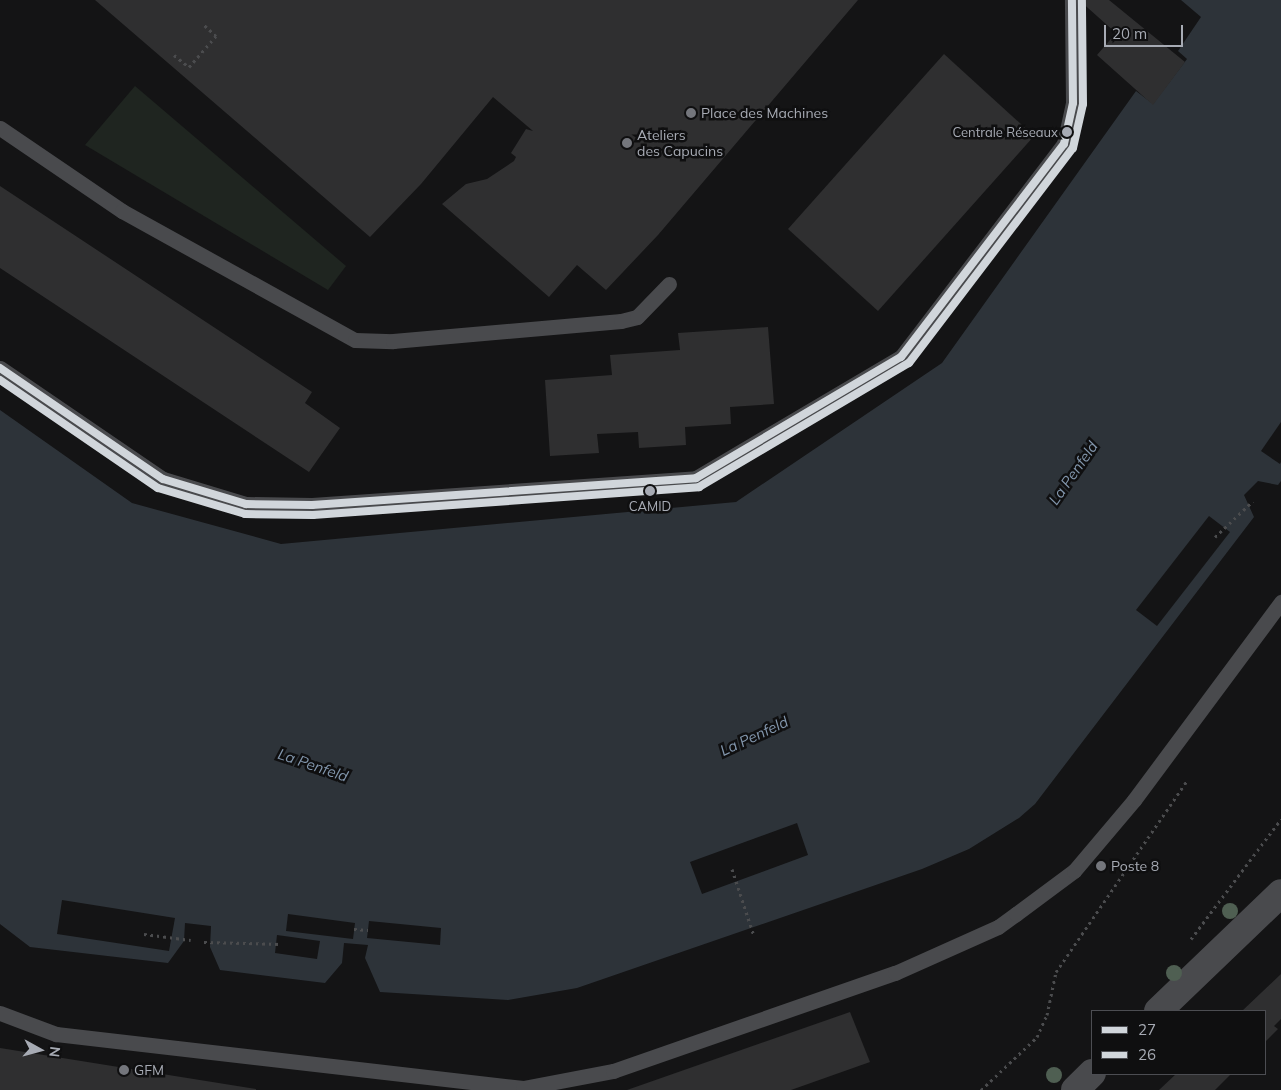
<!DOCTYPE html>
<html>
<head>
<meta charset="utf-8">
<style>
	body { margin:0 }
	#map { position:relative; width:1281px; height:1090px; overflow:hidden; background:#141415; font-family:Mulish,sans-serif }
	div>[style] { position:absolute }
	.green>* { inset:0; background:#1f2520 }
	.water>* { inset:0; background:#2d3339 }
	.pier>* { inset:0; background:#141415 }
	.building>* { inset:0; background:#2f2f30 }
	.path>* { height:3px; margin-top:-1.5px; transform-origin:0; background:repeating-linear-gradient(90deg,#4b4c4e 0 2.5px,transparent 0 6.5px) }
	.service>* { height:15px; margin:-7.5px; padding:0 7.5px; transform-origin:7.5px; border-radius:7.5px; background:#494a4d }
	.tertiary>* { height:28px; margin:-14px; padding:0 14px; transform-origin:14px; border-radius:14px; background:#494a4d }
	.bus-1>* { height:8px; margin:-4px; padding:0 4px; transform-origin:4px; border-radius:4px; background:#d1d6db }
	.bus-2>* { height:8px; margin:-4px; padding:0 4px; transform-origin:4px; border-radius:4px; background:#d1d6db }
	.trees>* { width:16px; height:16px; margin:-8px; border-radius:50%; background:#4f5f52 }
	.dots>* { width:14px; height:14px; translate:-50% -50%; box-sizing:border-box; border:2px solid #0f0f10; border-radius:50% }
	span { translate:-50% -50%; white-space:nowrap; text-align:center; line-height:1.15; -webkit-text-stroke:5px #0f0f10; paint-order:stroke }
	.bus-label { font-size:13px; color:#a7abb4 }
	.right { translate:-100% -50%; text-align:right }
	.poi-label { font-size:14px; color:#a7abb4 }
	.left { translate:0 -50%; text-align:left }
	.water-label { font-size:15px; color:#8296ac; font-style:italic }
	.legend { position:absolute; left:1091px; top:1010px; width:175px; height:65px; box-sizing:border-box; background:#0f0f10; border:1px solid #4c4d52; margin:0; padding:6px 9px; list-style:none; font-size:15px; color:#a7abb4 }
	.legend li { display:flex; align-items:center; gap:10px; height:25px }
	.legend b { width:25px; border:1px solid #4c4d52 }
	.north { position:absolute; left:15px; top:1025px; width:50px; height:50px; -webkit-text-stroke:4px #0f0f10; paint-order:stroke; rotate:97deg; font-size:14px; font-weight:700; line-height:20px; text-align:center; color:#a7abb4 }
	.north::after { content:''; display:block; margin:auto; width:18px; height:22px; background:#a7abb4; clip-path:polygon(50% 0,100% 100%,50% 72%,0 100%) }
	.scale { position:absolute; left:1104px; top:25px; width:79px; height:22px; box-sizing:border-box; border:2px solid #a7abb4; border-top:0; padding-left:6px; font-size:15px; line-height:18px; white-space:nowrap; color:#a7abb4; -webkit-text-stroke:4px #0f0f10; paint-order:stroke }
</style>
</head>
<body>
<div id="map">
	<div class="green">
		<i style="clip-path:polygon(135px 86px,346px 266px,328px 290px,85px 145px)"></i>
	</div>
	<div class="water">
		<i style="clip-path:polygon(1181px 0,1281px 0,1281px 481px,1278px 485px,1258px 481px,1244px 495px,1254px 517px,1035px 804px,1019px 818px,969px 849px,922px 869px,577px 988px,508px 1000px,380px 992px,365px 958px,368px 945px,344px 943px,342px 963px,325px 983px,220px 970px,210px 947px,211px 926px,185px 923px,184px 941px,168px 963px,30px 947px,0 924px,0 410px,132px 503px,281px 544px,736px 502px,942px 363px,1136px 91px,1153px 104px,1187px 59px,1178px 51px,1201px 17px)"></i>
	</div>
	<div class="pier">
		<i style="clip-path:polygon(1281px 422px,1281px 462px,1280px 464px,1261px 451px)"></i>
		<i style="clip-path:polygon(1209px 516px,1230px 532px,1157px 626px,1136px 610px)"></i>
		<i style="clip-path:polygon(797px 823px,808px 855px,702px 894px,690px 862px)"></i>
		<i style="clip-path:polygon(62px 900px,175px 918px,169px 951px,57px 934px)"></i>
		<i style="clip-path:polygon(288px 914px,355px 923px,353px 939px,286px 931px)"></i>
		<i style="clip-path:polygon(369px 921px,441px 928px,440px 945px,367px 938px)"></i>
		<i style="clip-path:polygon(277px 935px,320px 941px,317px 959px,275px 953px)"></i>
	</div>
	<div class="building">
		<i style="clip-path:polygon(95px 0,858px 0,658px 235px,606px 290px,577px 265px,549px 297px,442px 204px,466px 184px,487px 179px,514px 161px,516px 157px,511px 153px,526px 129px,533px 131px,493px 97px,421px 184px,370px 237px)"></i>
		<i style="clip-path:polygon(1079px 0,1109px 0,1185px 62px,1153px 105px,1097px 55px,1116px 33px)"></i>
		<i style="clip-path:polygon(944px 54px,1034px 136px,878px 311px,788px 229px)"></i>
		<i style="clip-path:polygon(0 186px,312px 392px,305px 403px,340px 428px,309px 472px,0 268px)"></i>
		<i style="clip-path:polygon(768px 327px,774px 404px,730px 407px,731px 424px,685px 427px,686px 445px,639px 448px,638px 432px,597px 434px,599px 453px,550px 456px,545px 380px,612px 375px,610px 355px,680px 350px,678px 333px)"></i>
		<i style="clip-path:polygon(1281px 974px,1281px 1019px,1274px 1026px,1278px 1029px,1265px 1042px,1265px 1011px,1242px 1011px)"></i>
		<i style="clip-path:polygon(850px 1012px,870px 1062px,791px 1090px,627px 1090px)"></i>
		<i style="clip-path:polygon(0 1048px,256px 1089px,256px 1090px,0 1090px)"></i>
		<i style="clip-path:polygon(1176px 1074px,1231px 1074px,1215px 1090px,1159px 1090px)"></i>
	</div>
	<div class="path">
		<i style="left:174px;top:55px;width:19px;rotate:39deg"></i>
		<i style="left:189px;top:67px;width:41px;rotate:-48.9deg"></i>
		<i style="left:216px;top:36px;width:16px;rotate:-137deg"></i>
		<i style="left:1215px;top:537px;width:52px;rotate:-43.5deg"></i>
		<i style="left:732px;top:869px;width:71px;rotate:71.8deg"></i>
		<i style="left:354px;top:929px;width:14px;rotate:4deg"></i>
		<i style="left:144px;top:934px;width:47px;rotate:7.3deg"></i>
		<i style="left:1191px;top:939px;width:150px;rotate:-53.1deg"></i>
		<i style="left:204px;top:942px;width:76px;rotate:1.5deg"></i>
		<i style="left:981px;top:1090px;width:77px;rotate:-43.4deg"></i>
		<i style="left:1037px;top:1037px;width:24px;rotate:-66deg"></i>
		<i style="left:1047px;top:1015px;width:44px;rotate:-78.2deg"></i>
		<i style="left:1056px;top:972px;width:232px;rotate:-55.6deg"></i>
	</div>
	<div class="service">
		<i style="left:0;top:128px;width:148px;rotate:34.2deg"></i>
		<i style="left:122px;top:211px;width:266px;rotate:29deg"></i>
		<i style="left:355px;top:340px;width:38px;rotate:2deg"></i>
		<i style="left:393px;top:341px;width:229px;rotate:-5deg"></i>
		<i style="left:621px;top:321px;width:16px;rotate:-14deg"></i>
		<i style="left:637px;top:317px;width:46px;rotate:-45.9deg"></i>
		<i style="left:0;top:368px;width:197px;rotate:34.3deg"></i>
		<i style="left:163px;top:479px;width:87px;rotate:16.8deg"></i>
		<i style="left:246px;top:504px;width:66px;rotate:0.9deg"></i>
		<i style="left:312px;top:505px;width:385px;rotate:-4deg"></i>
		<i style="left:696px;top:478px;width:238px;rotate:-30.6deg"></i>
		<i style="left:901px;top:357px;width:268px;rotate:-52.6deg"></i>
		<i style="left:1064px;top:144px;width:42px;rotate:-77.6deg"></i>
		<i style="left:1073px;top:103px;width:103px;rotate:-90.6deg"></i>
		<i style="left:0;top:1013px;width:60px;rotate:20.6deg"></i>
		<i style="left:56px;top:1034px;width:470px;rotate:6.6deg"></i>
		<i style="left:523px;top:1088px;width:92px;rotate:-10.7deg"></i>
		<i style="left:613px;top:1071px;width:299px;rotate:-19.2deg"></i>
		<i style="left:895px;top:973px;width:113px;rotate:-24.1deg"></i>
		<i style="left:998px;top:927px;width:22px;rotate:-36deg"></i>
		<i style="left:1016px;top:914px;width:72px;rotate:-36.6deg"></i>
		<i style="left:1074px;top:871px;width:93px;rotate:-49.8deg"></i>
		<i style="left:1134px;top:800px;width:247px;rotate:-53.4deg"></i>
	</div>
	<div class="tertiary">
		<i style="left:1158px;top:1011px;width:170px;rotate:-43.8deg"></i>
		<i style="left:1075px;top:1090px;width:24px;rotate:-45deg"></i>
	</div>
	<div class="bus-1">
		<i style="left:0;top:368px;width:197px;rotate:34.3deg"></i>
		<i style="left:163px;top:479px;width:87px;rotate:16.8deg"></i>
		<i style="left:246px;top:504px;width:66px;rotate:0.9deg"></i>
		<i style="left:312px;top:505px;width:385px;rotate:-4deg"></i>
		<i style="left:696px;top:478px;width:238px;rotate:-30.6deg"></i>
		<i style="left:901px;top:357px;width:268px;rotate:-52.6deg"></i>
		<i style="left:1064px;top:144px;width:42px;rotate:-77.6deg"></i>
		<i style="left:1073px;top:103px;width:103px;rotate:-90.6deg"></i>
	</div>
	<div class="bus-2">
		<i style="left:0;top:380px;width:191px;rotate:34.4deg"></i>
		<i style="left:158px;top:488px;width:91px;rotate:16.6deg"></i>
		<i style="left:245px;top:514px;width:68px;rotate:0.8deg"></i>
		<i style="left:313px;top:515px;width:387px;rotate:-4.1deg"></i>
		<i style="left:699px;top:487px;width:244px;rotate:-30.6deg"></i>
		<i style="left:909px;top:363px;width:270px;rotate:-52.7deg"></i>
		<i style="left:1073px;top:148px;width:45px;rotate:-77.2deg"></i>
		<i style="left:1083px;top:104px;width:104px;rotate:-90.6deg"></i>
	</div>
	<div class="trees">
		<i style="left:1230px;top:911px"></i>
		<i style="left:1174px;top:973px"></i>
		<i style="left:1054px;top:1075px"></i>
	</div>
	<div class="dots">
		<i style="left:691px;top:113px;background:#74767c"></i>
		<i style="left:1067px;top:132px;background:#a7abb4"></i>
		<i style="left:627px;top:143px;background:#74767c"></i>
		<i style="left:650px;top:491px;background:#a7abb4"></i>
		<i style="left:1101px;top:866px;background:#74767c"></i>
		<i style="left:124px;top:1070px;background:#74767c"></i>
	</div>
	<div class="bus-label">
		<span class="right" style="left:1058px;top:132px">Centrale Réseaux</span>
		<span style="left:650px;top:506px">CAMID</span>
	</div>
	<div class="poi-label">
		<span class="left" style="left:701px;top:113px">Place des Machines</span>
		<span class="left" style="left:637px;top:143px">Ateliers<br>des Capucins</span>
		<span class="left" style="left:1111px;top:866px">Poste 8</span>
		<span class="left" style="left:134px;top:1070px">GFM</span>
	</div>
	<div class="water-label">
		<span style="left:1073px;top:473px;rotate:-55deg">La Penfeld</span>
		<span style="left:754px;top:736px;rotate:-25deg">La Penfeld</span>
		<span style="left:313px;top:765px;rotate:19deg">La Penfeld</span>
	</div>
	<ul class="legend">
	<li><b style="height:6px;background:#d1d6db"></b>27</li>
	<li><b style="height:6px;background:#d1d6db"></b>26</li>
	</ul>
	<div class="north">N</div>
	<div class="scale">20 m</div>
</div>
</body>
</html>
